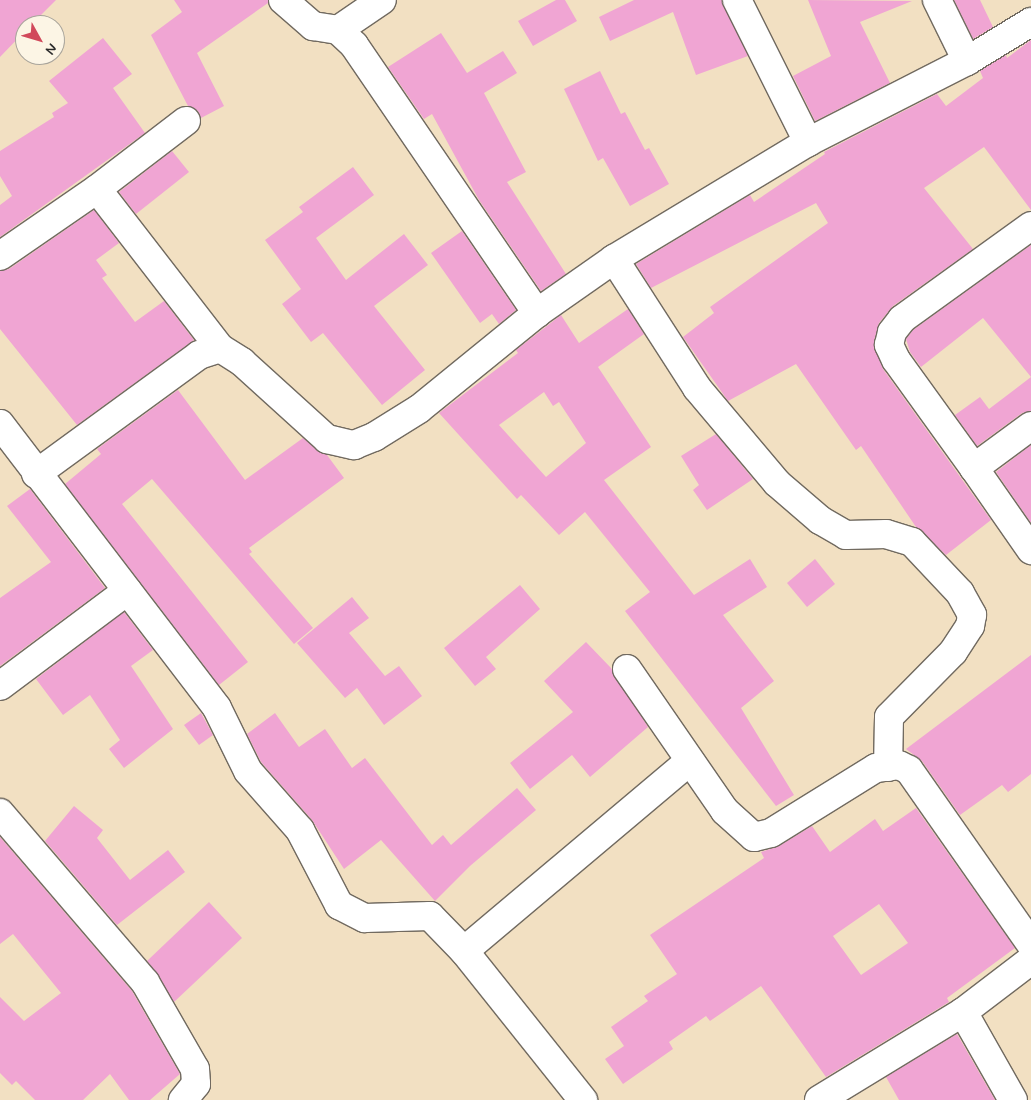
<!DOCTYPE html>
<html>
<head>
<meta charset="utf-8">
<style>
	body { margin:0 }
	#map { position:relative; width:1031px; height:1100px; overflow:hidden; background:#f2e0c2; font-family:Mynerve,sans-serif }
	div>[style] { position:absolute }
	.building>* { inset:0; background:#f0a5d3 }
	.roads { filter:drop-shadow(1px 0 #716a60) drop-shadow(-1px 0 #716a60) drop-shadow(0 1px #716a60) drop-shadow(0 -1px #716a60) }
	.minor>* { height:28px; margin:-14px; padding:0 14px; transform-origin:14px; border-radius:14px; background:#fff }
	.major>* { height:28px; margin:-14px; padding:0 14px; transform-origin:14px; border-radius:14px; background:#fff }
	span { translate:-50% -50%; white-space:nowrap; text-align:center; line-height:1.15; -webkit-text-stroke:4px #fcf5e5; paint-order:stroke }
	.north { position:absolute; left:15px; top:15px; width:50px; height:50px; box-sizing:border-box; background:#fcf5e5; border:1px solid #a8a49b; border-radius:50%; rotate:129deg; font-size:14px; font-weight:700; line-height:20px; text-align:center; color:#2b2b2b }
	.north::after { content:''; display:block; margin:auto; width:18px; height:22px; background:#d1495b; clip-path:polygon(50% 0,100% 100%,50% 72%,0 100%) }
</style>
</head>
<body>
<div id="map">
	<div class="building">
		<i style="clip-path:polygon(0 0,56px 0,31px 25px,25px 25px,25px 31px,0 57px)"></i>
		<i style="clip-path:polygon(174px 0,268px 0,268px 3px,197px 53px,224px 106px,201px 118px,198px 111px,188px 106px,151px 35px,182px 12px)"></i>
		<i style="clip-path:polygon(556px 0,565px 0,577px 21px,533px 46px,518px 21px)"></i>
		<i style="clip-path:polygon(634px 0,722px 0,748px 56px,696px 75px,673px 12px,610px 41px,599px 17px)"></i>
		<i style="clip-path:polygon(808px 0,912px 1px,860px 22px,890px 83px,815px 121px,793px 76px,831px 56px)"></i>
		<i style="clip-path:polygon(954px 0,980px 0,993px 27px,973px 39px)"></i>
		<i style="clip-path:polygon(441px 33px,467px 73px,503px 51px,517px 73px,484px 93px,526px 172px,507px 182px,566px 274px,541px 291px,479px 200px,432px 114px,424px 119px,388px 67px)"></i>
		<i style="clip-path:polygon(103px 38px,132px 74px,113px 88px,145px 133px,0 237px,0 205px,12px 196px,0 176px,0 151px,54px 117px,52px 113px,68px 103px,49px 81px)"></i>
		<i style="clip-path:polygon(1031px 40px,1031px 210px,984px 147px,924px 188px,973px 249px,893px 306px,879px 323px,874px 341px,883px 369px,991px 520px,946px 555px,916px 527px,861px 446px,856px 450px,796px 364px,728px 401px,683px 337px,714px 313px,710px 307px,828px 223px,816px 203px,651px 288px,636px 264px,750px 195px,754px 202px,825px 154px,824px 152px,937px 94px,946px 106px,983px 78px,980px 71px,1006px 55px,1007px 58px)"></i>
		<i style="clip-path:polygon(600px 71px,621px 114px,625px 112px,645px 150px,649px 148px,669px 184px,630px 206px,603px 158px,598px 161px,564px 89px)"></i>
		<i style="clip-path:polygon(172px 151px,189px 172px,136px 214px,119px 192px)"></i>
		<i style="clip-path:polygon(353px 167px,374px 195px,316px 238px,346px 280px,404px 234px,428px 265px,374px 306px,425px 370px,382px 405px,323px 333px,311px 342px,282px 304px,301px 289px,265px 240px,303px 212px,299px 207px)"></i>
		<i style="clip-path:polygon(94px 210px,119px 243px,96px 260px,107px 275px,102px 278px,135px 322px,164px 301px,194px 340px,77px 425px,0 329px,0 271px,9px 269px)"></i>
		<i style="clip-path:polygon(462px 231px,516px 310px,499px 324px,492px 314px,480px 323px,431px 253px)"></i>
		<i style="clip-path:polygon(1031px 245px,1031px 411px,1022px 413px,977px 446px,955px 415px,980px 397px,989px 409px,1031px 377px,983px 318px,921px 367px,910px 352px,906px 339px,913px 330px)"></i>
		<i style="clip-path:polygon(evenodd,628px 309px,644px 334px,598px 367px,651px 447px,604px 480px,694px 595px,750px 559px,767px 587px,723px 615px,774px 681px,741px 708px,794px 795px,776px 806px,625px 611px,650px 592px,585px 512px,559px 535px,521px 495px,517px 499px,439px 413px,518px 353px,516px 350px,561px 315px,579px 343px,628px 309px,544px 392px,553px 406px,559px 402px,586px 443px,546px 477px,499px 425px,544px 392px)"></i>
		<i style="clip-path:polygon(178px 390px,245px 480px,303px 438px,327px 455px,344px 478px,249px 548px,252px 552px,249px 554px,313px 628px,294px 644px,152px 479px,122px 504px,248px 662px,219px 685px,65px 484px,101px 454px,97px 449px)"></i>
		<i style="clip-path:polygon(716px 434px,753px 479px,707px 510px,693px 490px,699px 485px,681px 456px)"></i>
		<i style="clip-path:polygon(1031px 445px,1031px 523px,996px 472px)"></i>
		<i style="clip-path:polygon(30px 489px,105px 588px,0 666px,0 598px,51px 562px,7px 506px)"></i>
		<i style="clip-path:polygon(815px 559px,835px 584px,807px 607px,787px 583px)"></i>
		<i style="clip-path:polygon(520px 585px,540px 609px,486px 657px,496px 669px,475px 686px,444px 648px)"></i>
		<i style="clip-path:polygon(352px 597px,369px 618px,349px 633px,385px 676px,399px 666px,422px 696px,384px 725px,357px 688px,345px 698px,297px 643px)"></i>
		<i style="clip-path:polygon(124px 612px,153px 650px,131px 666px,173px 729px,124px 768px,109px 749px,120px 740px,90px 695px,63px 715px,36px 679px)"></i>
		<i style="clip-path:polygon(586px 642px,611px 668px,648px 727px,590px 777px,572px 755px,530px 789px,510px 763px,573px 712px,544px 681px)"></i>
		<i style="clip-path:polygon(1031px 655px,1031px 774px,1008px 792px,1002px 785px,960px 815px,922px 761px,906px 749px)"></i>
		<i style="clip-path:polygon(201px 713px,213px 735px,199px 745px,184px 725px)"></i>
		<i style="clip-path:polygon(275px 713px,299px 747px,325px 729px,352px 768px,365px 758px,432px 845px,443px 835px,451px 845px,517px 788px,536px 810px,470px 866px,435px 901px,381px 840px,344px 869px,312px 820px,261px 762px,247px 734px)"></i>
		<i style="clip-path:polygon(74px 806px,103px 830px,97px 838px,130px 880px,168px 850px,185px 872px,117px 925px,45px 841px)"></i>
		<i style="clip-path:polygon(evenodd,916px 808px,1015px 948px,947px 998px,949px 1002px,826px 1077px,761px 986px,710px 1021px,706px 1016px,669px 1042px,673px 1049px,623px 1084px,605px 1059px,624px 1046px,611px 1027px,648px 1001px,644px 996px,677px 974px,650px 935px,764px 858px,761px 852px,779px 846px,812px 826px,830px 852px,875px 819px,883px 831px,916px 808px,879px 904px,908px 943px,861px 975px,833px 936px,879px 904px)"></i>
		<i style="clip-path:polygon(0 837px,132px 991px,180px 1074px,150px 1100px,129px 1100px,110px 1074px,83px 1100px,35px 1100px,16px 1081px,12px 1085px,0 1073px,0 997px,24px 1021px,61px 993px,13px 934px,0 944px)"></i>
		<i style="clip-path:polygon(209px 902px,242px 938px,174px 1002px,147px 961px)"></i>
		<i style="clip-path:polygon(957px 1034px,995px 1100px,899px 1100px,886px 1077px)"></i>
	</div>
	<div class="roads">
		<div class="minor">
			<i style="left:283px;top:0;width:40px;rotate:41deg"></i>
			<i style="left:313px;top:26px;width:25px;rotate:9deg"></i>
			<i style="left:338px;top:30px;width:22px;rotate:43deg"></i>
			<i style="left:354px;top:45px;width:325px;rotate:55.7deg"></i>
			<i style="left:737px;top:0;width:159px;rotate:63.4deg"></i>
			<i style="left:937px;top:0;width:68px;rotate:63.8deg"></i>
			<i style="left:338px;top:30px;width:53px;rotate:-34.3deg"></i>
			<i style="left:97px;top:189px;width:201px;rotate:52.3deg"></i>
			<i style="left:0;top:256px;width:118px;rotate:-34.6deg"></i>
			<i style="left:97px;top:189px;width:112px;rotate:-37.4deg"></i>
			<i style="left:614px;top:259px;width:153px;rotate:57.2deg"></i>
			<i style="left:697px;top:388px;width:124px;rotate:49.9deg"></i>
			<i style="left:777px;top:483px;width:57px;rotate:40.7deg"></i>
			<i style="left:820px;top:520px;width:30px;rotate:30deg"></i>
			<i style="left:846px;top:535px;width:40px;rotate:-1.4deg"></i>
			<i style="left:886px;top:534px;width:27px;rotate:17deg"></i>
			<i style="left:912px;top:542px;width:70px;rotate:46.7deg"></i>
			<i style="left:960px;top:593px;width:25px;rotate:61deg"></i>
			<i style="left:972px;top:615px;width:11px;rotate:100deg"></i>
			<i style="left:970px;top:626px;width:31px;rotate:123deg"></i>
			<i style="left:953px;top:652px;width:91px;rotate:134.6deg"></i>
			<i style="left:889px;top:717px;width:50px;rotate:91.1deg"></i>
			<i style="left:0;top:424px;width:357px;rotate:52.6deg"></i>
			<i style="left:217px;top:708px;width:70px;rotate:63.8deg"></i>
			<i style="left:248px;top:771px;width:79px;rotate:48.6deg"></i>
			<i style="left:300px;top:830px;width:85px;rotate:62.5deg"></i>
			<i style="left:339px;top:905px;width:29px;rotate:27deg"></i>
			<i style="left:365px;top:918px;width:65px;rotate:-1.8deg"></i>
			<i style="left:430px;top:916px;width:49px;rotate:45.8deg"></i>
			<i style="left:464px;top:951px;width:191px;rotate:51.4deg"></i>
			<i style="left:1031px;top:426px;width:71px;rotate:143.6deg"></i>
			<i style="left:974px;top:468px;width:100px;rotate:55.2deg"></i>
			<i style="left:974px;top:468px;width:133px;rotate:-125.8deg"></i>
			<i style="left:896px;top:360px;width:17px;rotate:-115deg"></i>
			<i style="left:889px;top:345px;width:13px;rotate:-77deg"></i>
			<i style="left:892px;top:332px;width:16px;rotate:-52deg"></i>
			<i style="left:902px;top:319px;width:159px;rotate:-35.8deg"></i>
			<i style="left:36px;top:474px;width:202px;rotate:-36.1deg"></i>
			<i style="left:199px;top:355px;width:22px;rotate:-18deg"></i>
			<i style="left:220px;top:348px;width:26px;rotate:32deg"></i>
			<i style="left:242px;top:362px;width:115px;rotate:42.2deg"></i>
			<i style="left:327px;top:439px;width:28px;rotate:13deg"></i>
			<i style="left:354px;top:445px;width:22px;rotate:-22deg"></i>
			<i style="left:374px;top:437px;width:53px;rotate:-31.9deg"></i>
			<i style="left:419px;top:409px;width:152px;rotate:-39.1deg"></i>
			<i style="left:537px;top:313px;width:94px;rotate:-35deg"></i>
			<i style="left:614px;top:259px;width:227px;rotate:-31.1deg"></i>
			<i style="left:808px;top:142px;width:178px;rotate:-27deg"></i>
			<i style="left:967px;top:61px;width:75px;rotate:-31.4deg"></i>
			<i style="left:627px;top:669px;width:173px;rotate:55.4deg"></i>
			<i style="left:725px;top:811px;width:39px;rotate:42deg"></i>
			<i style="left:754px;top:837px;width:17px;rotate:-13deg"></i>
			<i style="left:771px;top:833px;width:123px;rotate:-31.8deg"></i>
			<i style="left:876px;top:768px;width:23px;rotate:-7deg"></i>
			<i style="left:899px;top:765px;width:11px;rotate:27deg"></i>
			<i style="left:909px;top:770px;width:213px;rotate:55deg"></i>
			<i style="left:0;top:686px;width:159px;rotate:-36.8deg"></i>
			<i style="left:0;top:813px;width:223px;rotate:49.4deg"></i>
			<i style="left:145px;top:982px;width:100px;rotate:60.1deg"></i>
			<i style="left:195px;top:1069px;width:15px;rotate:86deg"></i>
			<i style="left:196px;top:1084px;width:21px;rotate:129deg"></i>
			<i style="left:464px;top:951px;width:295px;rotate:-40.1deg"></i>
			<i style="left:963px;top:1012px;width:101px;rotate:60.4deg"></i>
		</div>
		<div class="major">
			<i style="left:819px;top:1100px;width:169px;rotate:-31.4deg"></i>
			<i style="left:963px;top:1012px;width:86px;rotate:-37.4deg"></i>
		</div>
	</div>
	<div class="north">N</div>
</div>
</body>
</html>
